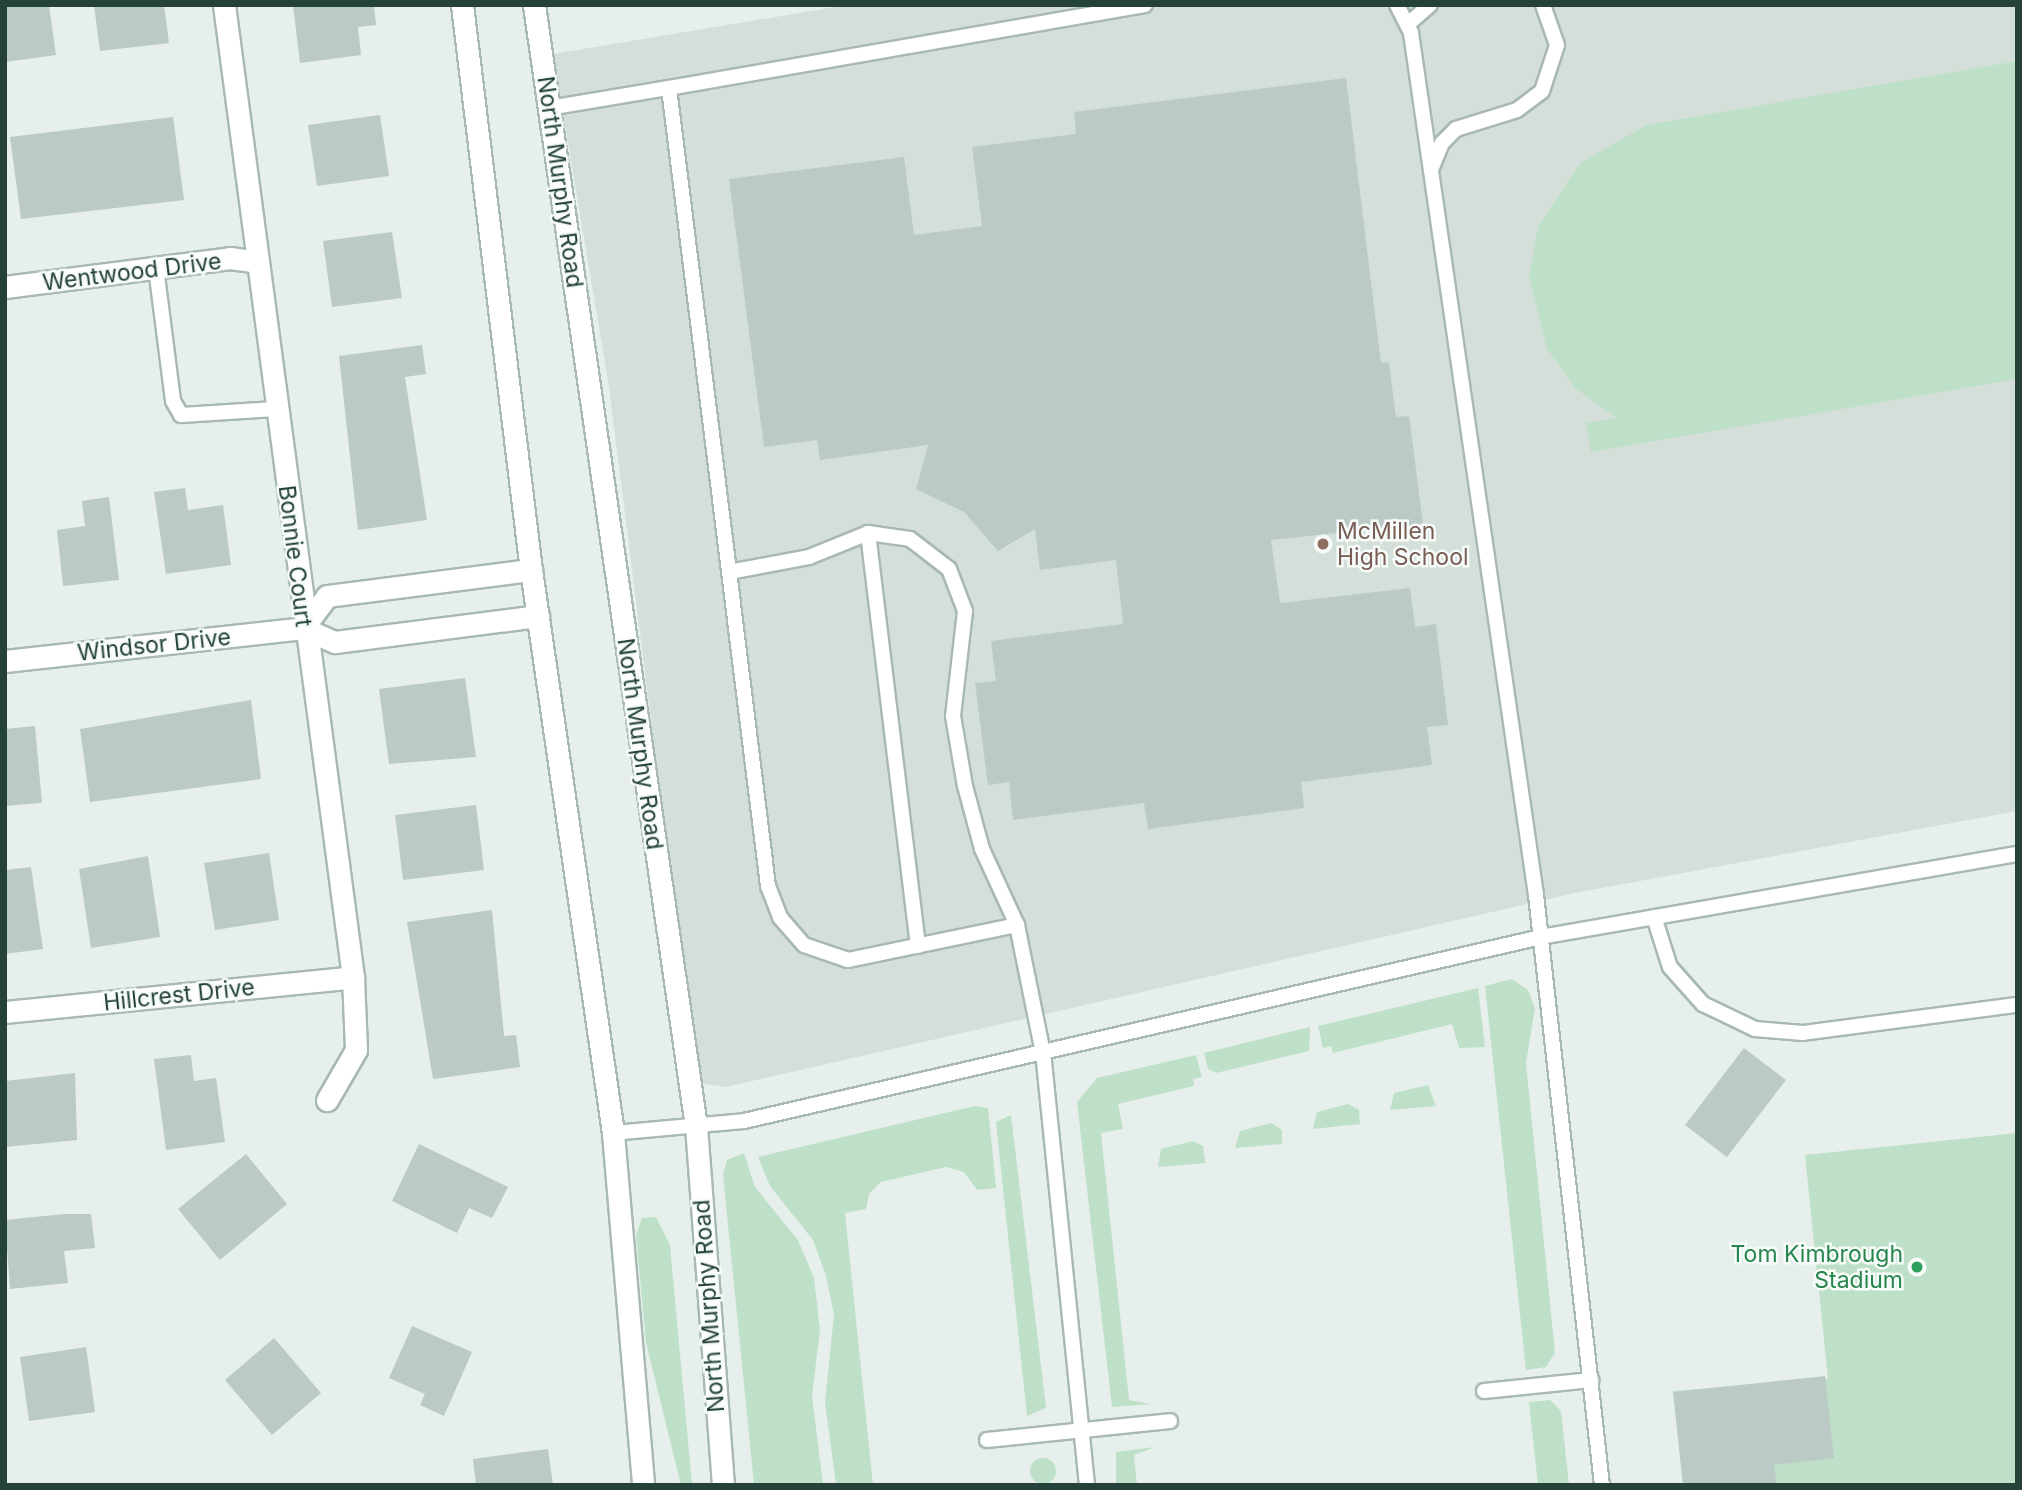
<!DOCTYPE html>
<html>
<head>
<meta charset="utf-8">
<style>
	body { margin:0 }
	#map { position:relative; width:2022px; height:1490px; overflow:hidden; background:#e6efeb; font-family:Inter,sans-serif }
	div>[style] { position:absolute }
	.built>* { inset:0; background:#d4dfda }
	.green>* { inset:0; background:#bfe0c8 }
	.round { border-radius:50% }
	.building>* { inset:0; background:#bbcac4 }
	.roads { filter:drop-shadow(2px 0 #a8b8b2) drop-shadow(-2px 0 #a8b8b2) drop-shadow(0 2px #a8b8b2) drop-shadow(0 -2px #a8b8b2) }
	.service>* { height:14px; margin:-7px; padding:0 7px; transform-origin:7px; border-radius:7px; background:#fff }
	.minor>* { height:21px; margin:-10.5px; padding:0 10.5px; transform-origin:10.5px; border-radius:10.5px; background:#fff }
	.secondary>* { height:21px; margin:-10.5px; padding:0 10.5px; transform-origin:10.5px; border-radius:10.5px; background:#fff }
	.dots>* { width:19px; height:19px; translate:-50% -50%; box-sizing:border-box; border:4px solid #f7fbf9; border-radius:50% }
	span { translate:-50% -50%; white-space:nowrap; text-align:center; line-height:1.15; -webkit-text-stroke:5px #f7fbf9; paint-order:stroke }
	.street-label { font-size:23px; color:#24423a }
	.education-label { font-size:23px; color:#785e54 }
	.left { translate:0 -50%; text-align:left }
	.leisure-label { font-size:23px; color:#27864d }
	.right { translate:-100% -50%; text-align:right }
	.frame { position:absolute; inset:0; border:7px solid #24423a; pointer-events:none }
</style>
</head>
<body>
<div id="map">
	<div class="built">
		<i style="clip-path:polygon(847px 5px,2017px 5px,2017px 811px,1575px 893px,726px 1087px,704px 1084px,695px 1070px,609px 387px,553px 54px)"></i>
	</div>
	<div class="green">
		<i style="clip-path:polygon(2017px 61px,2017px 379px,1591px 452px,1586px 423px,1617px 418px,1576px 389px,1547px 349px,1529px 277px,1538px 227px,1580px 163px,1647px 125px)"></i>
		<i style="clip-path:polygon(1512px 979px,1528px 990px,1535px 1008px,1526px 1063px,1555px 1353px,1546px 1367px,1526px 1370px,1485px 986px)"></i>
		<i style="clip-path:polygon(1478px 988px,1485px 1047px,1459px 1048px,1452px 1024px,1333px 1053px,1331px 1046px,1323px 1048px,1318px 1026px)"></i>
		<i style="clip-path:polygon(1310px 1027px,1309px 1051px,1216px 1073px,1208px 1069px,1204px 1053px)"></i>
		<i style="clip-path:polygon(1196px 1055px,1202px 1077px,1193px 1079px,1194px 1086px,1118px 1104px,1123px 1129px,1101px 1133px,1129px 1400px,1151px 1404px,1112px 1407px,1077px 1102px,1097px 1078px)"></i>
		<i style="clip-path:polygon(1428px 1085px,1436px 1106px,1390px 1110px,1394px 1093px)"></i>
		<i style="clip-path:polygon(1348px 1104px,1359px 1110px,1360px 1124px,1313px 1129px,1317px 1112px)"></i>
		<i style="clip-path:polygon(975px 1106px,988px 1108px,996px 1188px,977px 1190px,964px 1172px,946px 1167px,881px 1182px,869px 1194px,866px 1209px,845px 1213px,873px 1485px,836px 1485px,825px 1402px,834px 1315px,826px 1276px,813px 1240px,770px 1186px,758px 1157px)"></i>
		<i style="clip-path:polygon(1011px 1115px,1046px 1408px,1027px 1416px,996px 1122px)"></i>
		<i style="clip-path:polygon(1271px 1123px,1282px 1130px,1282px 1144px,1235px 1148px,1240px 1131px)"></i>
		<i style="clip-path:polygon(2017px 1133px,2017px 1485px,1683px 1485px,1673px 1391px,1828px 1379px,1805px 1155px)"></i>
		<i style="clip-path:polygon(1193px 1141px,1203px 1146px,1205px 1163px,1158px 1167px,1161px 1149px)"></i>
		<i style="clip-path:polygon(744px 1153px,755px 1187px,798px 1240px,814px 1278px,820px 1330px,812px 1396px,823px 1485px,754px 1485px,723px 1175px,727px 1160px)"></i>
		<i style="clip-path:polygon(656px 1217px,670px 1245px,692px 1485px,681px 1485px,646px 1343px,636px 1235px,642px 1218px)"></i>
		<i style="clip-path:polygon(1550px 1400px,1561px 1411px,1569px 1485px,1538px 1485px,1529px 1402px)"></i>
		<i style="clip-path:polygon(1155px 1447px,1134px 1455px,1137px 1485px,1116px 1485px,1116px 1452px)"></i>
		<i class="round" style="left:1030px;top:1458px;width:26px;height:26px"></i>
	</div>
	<div class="building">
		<i style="clip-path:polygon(5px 5px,49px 5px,56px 55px,5px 62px)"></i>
		<i style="clip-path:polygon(94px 5px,164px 5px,169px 43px,100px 51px)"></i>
		<i style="clip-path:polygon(293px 5px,374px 5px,376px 25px,358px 27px,361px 55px,300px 63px)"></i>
		<i style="clip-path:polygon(1346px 78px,1381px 363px,1389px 362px,1396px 417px,1409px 416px,1423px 524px,1271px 540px,1280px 603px,1410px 588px,1415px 627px,1436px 624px,1448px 725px,1427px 727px,1432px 765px,1301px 782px,1304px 808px,1148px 829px,1144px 803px,1013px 820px,1009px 782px,988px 785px,975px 683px,996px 681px,991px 641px,1123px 624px,1116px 560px,1040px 570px,1035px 529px,998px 551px,964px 512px,916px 489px,928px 445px,820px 460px,817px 440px,764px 447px,729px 179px,904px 157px,914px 235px,982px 226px,972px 147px,1076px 134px,1074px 112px)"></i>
		<i style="clip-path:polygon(380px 115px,389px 176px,317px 186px,308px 125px)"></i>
		<i style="clip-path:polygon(173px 117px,184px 200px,21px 219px,10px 137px)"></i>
		<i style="clip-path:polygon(392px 232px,402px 298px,332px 307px,323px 241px)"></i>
		<i style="clip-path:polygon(422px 345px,426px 374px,405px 377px,427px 520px,358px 530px,339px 356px)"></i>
		<i style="clip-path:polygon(185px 488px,188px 510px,223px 505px,231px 565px,166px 574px,154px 492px)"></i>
		<i style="clip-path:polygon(109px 497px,119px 580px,63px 586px,57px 530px,85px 526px,82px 501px)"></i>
		<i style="clip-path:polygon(465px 678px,476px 757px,389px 764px,379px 689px)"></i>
		<i style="clip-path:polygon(251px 700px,261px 779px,90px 802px,80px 729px)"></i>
		<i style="clip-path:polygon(35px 726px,42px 803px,5px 806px,5px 729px)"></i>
		<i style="clip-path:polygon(476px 805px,484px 870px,403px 880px,395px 815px)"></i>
		<i style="clip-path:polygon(269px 853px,279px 920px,215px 930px,204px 863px)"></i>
		<i style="clip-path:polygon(148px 856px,160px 937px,91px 948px,79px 869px)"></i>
		<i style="clip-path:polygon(31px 867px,43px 949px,5px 954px,5px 870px)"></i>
		<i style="clip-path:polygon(492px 910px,504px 1036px,516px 1035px,520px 1067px,433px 1079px,407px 922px)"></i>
		<i style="clip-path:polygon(1744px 1048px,1786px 1080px,1727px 1157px,1685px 1125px)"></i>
		<i style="clip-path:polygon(191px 1055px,194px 1081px,216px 1078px,225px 1142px,166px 1150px,154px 1059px)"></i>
		<i style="clip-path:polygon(75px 1073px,77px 1140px,5px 1147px,5px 1081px)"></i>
		<i style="clip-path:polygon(419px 1144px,508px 1187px,492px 1218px,469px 1208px,457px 1233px,392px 1201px)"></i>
		<i style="clip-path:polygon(246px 1154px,287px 1204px,220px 1260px,178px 1209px)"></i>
		<i style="clip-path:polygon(64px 1214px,91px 1214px,95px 1248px,64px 1251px,68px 1283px,10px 1289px,5px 1220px)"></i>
		<i style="clip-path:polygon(412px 1326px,472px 1352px,444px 1416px,420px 1405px,425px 1394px,389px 1378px)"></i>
		<i style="clip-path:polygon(274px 1338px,321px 1393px,272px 1435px,225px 1380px)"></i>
		<i style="clip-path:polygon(86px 1347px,95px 1412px,29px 1421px,20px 1357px)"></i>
		<i style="clip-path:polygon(1825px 1376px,1834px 1458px,1774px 1465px,1777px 1485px,1683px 1485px,1673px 1392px)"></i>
		<i style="clip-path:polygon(548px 1449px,553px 1485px,476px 1485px,473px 1459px)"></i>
	</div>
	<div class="roads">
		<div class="service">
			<i style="left:1397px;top:5px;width:31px;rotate:63deg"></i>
			<i style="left:1411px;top:33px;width:871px;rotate:81.75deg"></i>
			<i style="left:1536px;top:895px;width:594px;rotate:83.62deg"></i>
			<i style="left:1408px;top:24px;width:29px;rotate:-41deg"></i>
			<i style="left:549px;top:108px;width:122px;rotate:-9.5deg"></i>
			<i style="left:1431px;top:170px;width:29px;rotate:-68deg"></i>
			<i style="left:1442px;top:143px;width:20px;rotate:-45deg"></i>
			<i style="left:1456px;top:129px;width:64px;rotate:-17.3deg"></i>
			<i style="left:1517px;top:110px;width:31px;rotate:-37deg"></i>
			<i style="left:1542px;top:91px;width:48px;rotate:-71.9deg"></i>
			<i style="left:1557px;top:45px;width:42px;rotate:-109.3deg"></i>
			<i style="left:156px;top:268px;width:134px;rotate:82.7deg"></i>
			<i style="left:173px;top:401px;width:16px;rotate:60deg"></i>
			<i style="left:181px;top:415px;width:95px;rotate:-3.6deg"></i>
			<i style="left:868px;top:533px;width:416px;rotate:83.1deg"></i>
			<i style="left:729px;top:572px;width:81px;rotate:-10.6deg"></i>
			<i style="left:809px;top:557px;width:64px;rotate:-22.1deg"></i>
			<i style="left:868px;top:533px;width:42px;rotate:8.1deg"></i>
			<i style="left:910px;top:539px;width:49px;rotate:37.6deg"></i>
			<i style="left:949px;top:569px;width:45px;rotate:69.1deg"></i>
			<i style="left:965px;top:611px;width:106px;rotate:96.5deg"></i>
			<i style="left:953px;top:716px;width:71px;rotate:80.3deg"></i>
			<i style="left:965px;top:786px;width:65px;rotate:74.9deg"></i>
			<i style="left:982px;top:849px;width:84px;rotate:65.3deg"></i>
			<i style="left:1654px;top:917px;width:52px;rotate:72.3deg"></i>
			<i style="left:1670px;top:967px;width:50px;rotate:48.3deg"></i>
			<i style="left:1703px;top:1004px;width:58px;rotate:25.7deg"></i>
			<i style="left:1755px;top:1029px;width:48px;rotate:4.8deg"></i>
			<i style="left:1803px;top:1033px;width:216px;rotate:-7.5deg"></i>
			<i style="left:613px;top:1133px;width:132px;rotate:-5.2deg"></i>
			<i style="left:744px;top:1121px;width:818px;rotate:-13deg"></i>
			<i style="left:1541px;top:937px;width:483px;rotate:-9.9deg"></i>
			<i style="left:1484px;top:1391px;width:108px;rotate:-5.9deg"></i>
			<i style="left:987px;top:1440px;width:184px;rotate:-5.9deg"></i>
			<i style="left:1087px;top:1485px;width:434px;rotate:-95.8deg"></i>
			<i style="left:1043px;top:1053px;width:131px;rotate:-101.5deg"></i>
			<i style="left:1017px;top:925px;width:173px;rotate:168.3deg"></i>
			<i style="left:848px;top:960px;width:46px;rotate:-161.2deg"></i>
			<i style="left:804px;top:945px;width:37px;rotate:-131deg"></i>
			<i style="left:780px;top:917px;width:33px;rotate:-111deg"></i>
			<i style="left:768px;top:886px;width:804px;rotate:-97.07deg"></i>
			<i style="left:669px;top:88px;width:483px;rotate:-9.9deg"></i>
		</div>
		<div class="minor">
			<i style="left:224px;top:5px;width:981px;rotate:82.44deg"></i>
			<i style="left:353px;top:977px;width:73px;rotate:87.6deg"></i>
			<i style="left:356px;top:1050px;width:58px;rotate:120.1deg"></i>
			<i style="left:5px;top:287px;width:227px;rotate:-7.3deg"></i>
			<i style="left:230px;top:258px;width:28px;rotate:8deg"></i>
			<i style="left:303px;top:628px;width:40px;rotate:-53deg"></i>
			<i style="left:327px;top:596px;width:206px;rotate:-7.3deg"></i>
			<i style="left:5px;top:661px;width:300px;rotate:-6.3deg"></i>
			<i style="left:303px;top:628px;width:35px;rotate:24deg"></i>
			<i style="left:335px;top:642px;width:205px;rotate:-7.3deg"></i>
			<i style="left:5px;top:1012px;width:350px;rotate:-5.7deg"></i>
		</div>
		<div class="secondary">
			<i style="left:462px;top:5px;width:569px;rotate:83.04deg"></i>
			<i style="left:531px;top:570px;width:569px;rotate:81.71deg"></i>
			<i style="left:613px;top:1133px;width:353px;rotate:85.1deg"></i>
			<i style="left:534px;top:5px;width:1133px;rotate:81.78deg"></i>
			<i style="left:696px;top:1126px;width:360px;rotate:85.7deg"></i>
		</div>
	</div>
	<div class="dots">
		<i style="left:1323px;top:544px;background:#8d6e63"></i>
		<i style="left:1917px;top:1267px;background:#2e9e5b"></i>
	</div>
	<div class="street-label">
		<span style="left:560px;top:182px;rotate:82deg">North Murphy Road</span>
		<span style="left:132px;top:272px;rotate:-7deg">Wentwood Drive</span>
		<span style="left:295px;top:556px;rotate:83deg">Bonnie Court</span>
		<span style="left:154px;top:645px;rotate:-6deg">Windsor Drive</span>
		<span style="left:640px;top:744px;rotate:82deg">North Murphy Road</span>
		<span style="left:179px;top:995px;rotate:-6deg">Hillcrest Drive</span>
		<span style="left:709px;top:1306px;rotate:-94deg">North Murphy Road</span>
	</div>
	<div class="education-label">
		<span class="left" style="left:1337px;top:544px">McMillen<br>High School</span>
	</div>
	<div class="leisure-label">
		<span class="right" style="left:1903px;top:1267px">Tom Kimbrough<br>Stadium</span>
	</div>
	<div class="frame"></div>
</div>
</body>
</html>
